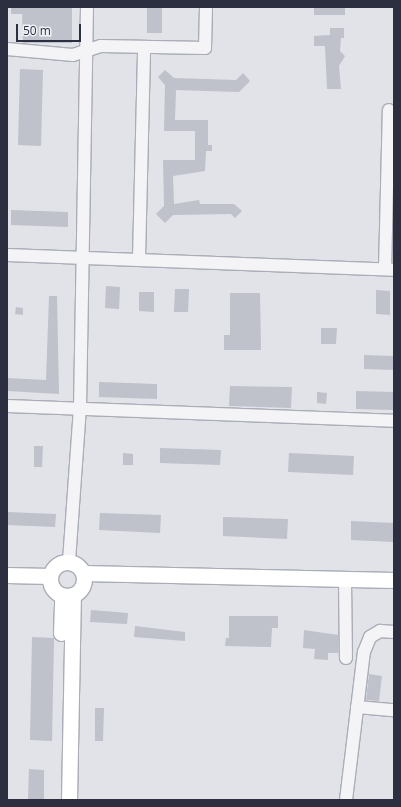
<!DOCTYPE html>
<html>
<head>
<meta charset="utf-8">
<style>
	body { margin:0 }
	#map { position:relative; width:401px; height:807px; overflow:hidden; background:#e1e3e9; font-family:"Open Sans",sans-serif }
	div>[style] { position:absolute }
	.building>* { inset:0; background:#bfc1cb }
	.roads { filter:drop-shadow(1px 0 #aaadb6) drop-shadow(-1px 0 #aaadb6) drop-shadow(0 1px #aaadb6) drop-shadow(0 -1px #aaadb6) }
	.minor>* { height:12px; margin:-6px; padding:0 6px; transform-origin:6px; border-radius:6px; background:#f4f4f7 }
	.major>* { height:15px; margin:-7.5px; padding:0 7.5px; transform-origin:7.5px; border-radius:7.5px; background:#fff }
	.major>.ring { margin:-7.5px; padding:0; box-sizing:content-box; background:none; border:15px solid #fff; border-radius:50% }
	span { translate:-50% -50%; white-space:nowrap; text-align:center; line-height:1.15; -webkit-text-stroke:4px #f1f2f6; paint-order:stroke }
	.frame { position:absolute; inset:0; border:8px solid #2b2f3f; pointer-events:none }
	.scale { position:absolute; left:16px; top:24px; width:65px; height:18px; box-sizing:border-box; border:2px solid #2b2f3f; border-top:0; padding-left:5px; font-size:12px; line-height:14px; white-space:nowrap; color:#2b2f3f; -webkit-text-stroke:3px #f1f2f6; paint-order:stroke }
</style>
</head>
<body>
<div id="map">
	<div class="building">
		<i style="clip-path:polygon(11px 7px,72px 7px,72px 43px,23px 43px,22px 14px,11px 14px)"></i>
		<i style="clip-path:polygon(147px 7px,162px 7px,162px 33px,147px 33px)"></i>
		<i style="clip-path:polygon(314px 7px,345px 7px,345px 15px,314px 15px)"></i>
		<i style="clip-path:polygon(330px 28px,344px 28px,344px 38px,341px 38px,340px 51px,345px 56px,339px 66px,341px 89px,327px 89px,325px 46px,314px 46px,314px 36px,330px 35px)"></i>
		<i style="clip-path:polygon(20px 69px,43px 70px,41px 146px,18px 145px)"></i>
		<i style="clip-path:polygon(165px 70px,174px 78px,236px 80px,243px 73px,250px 81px,239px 92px,176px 90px,175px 120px,208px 120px,208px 145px,212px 145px,212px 151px,206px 151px,205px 171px,173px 176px,174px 204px,199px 200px,200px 204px,234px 204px,242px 211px,235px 218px,231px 214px,173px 215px,165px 223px,156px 214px,164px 206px,163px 160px,195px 160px,195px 131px,164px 131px,165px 85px,158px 77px)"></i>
		<i style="clip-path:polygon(11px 210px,68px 212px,68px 227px,11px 225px)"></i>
		<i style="clip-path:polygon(106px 286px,120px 287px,119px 309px,105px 308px)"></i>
		<i style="clip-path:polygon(175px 289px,189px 289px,188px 312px,174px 312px)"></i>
		<i style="clip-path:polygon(376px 290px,390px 291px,390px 315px,376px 314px)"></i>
		<i style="clip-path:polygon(139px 292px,154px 292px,154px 312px,139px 311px)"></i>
		<i style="clip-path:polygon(230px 293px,260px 293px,261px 350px,224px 350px,224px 335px,230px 335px)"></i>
		<i style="clip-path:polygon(49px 296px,57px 296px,59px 394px,7px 391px,7px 378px,46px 380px)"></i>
		<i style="clip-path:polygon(16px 307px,23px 308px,23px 315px,15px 314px)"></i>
		<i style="clip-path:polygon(321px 328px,337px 328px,336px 344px,321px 344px)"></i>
		<i style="clip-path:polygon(364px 355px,394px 356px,394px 370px,364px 369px)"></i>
		<i style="clip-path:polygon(99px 382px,157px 384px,157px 399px,99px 397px)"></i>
		<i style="clip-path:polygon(230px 386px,292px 387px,291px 408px,229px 406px)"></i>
		<i style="clip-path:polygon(356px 391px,394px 392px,394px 410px,356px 409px)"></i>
		<i style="clip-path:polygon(317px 392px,327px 393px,326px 404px,317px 403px)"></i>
		<i style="clip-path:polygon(34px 446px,43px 446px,42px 467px,34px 467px)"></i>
		<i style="clip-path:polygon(160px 448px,221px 450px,220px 465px,160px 463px)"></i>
		<i style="clip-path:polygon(123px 453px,133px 454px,133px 465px,123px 465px)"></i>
		<i style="clip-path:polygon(289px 453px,354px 456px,353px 475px,288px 472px)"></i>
		<i style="clip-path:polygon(7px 512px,56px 514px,55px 527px,7px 525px)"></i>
		<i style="clip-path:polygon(100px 513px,161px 515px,160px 533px,99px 530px)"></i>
		<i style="clip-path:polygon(223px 517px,288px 519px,287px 539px,223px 536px)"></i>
		<i style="clip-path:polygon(351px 521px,394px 523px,394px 542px,351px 540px)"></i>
		<i style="clip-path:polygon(91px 610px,128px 613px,127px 624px,90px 622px)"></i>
		<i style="clip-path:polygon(229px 616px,278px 616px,278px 628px,272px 628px,271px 647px,225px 646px,226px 638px,229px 638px)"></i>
		<i style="clip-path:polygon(135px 626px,185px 632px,185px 641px,134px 637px)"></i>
		<i style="clip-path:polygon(304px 630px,338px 635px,338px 653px,328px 653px,328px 660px,314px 659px,315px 649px,303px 648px)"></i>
		<i style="clip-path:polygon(32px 637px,54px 638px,52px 741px,30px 740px)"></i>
		<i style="clip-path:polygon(369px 674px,382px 676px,379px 701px,366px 700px)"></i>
		<i style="clip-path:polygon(95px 708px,104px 708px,103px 741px,95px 741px)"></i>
		<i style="clip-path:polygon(29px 769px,44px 770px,44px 800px,28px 800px)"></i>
	</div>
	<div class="roads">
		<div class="minor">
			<i style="left:7px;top:49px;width:66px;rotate:5.2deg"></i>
			<i style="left:73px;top:55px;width:29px;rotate:-18deg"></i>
			<i style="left:101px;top:46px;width:104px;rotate:1.1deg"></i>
			<i style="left:205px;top:48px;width:41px;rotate:-88.6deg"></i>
			<i style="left:7px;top:255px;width:387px;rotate:2.2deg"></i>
			<i style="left:139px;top:258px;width:209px;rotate:-88.6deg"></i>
			<i style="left:385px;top:269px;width:159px;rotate:-88.6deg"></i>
			<i style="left:7px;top:406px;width:387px;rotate:2.2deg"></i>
			<i style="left:69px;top:561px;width:153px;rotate:-85.9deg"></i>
			<i style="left:80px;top:408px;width:401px;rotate:-89deg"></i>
			<i style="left:345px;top:579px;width:79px;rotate:89.3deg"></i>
			<i style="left:357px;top:707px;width:37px;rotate:5deg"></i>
			<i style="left:346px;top:800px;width:149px;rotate:-83.1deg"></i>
			<i style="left:364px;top:652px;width:16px;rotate:-68deg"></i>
			<i style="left:370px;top:637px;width:12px;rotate:-31deg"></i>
			<i style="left:380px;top:631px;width:14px;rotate:4deg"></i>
		</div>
		<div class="major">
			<i class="ring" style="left:50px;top:562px;width:19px;height:19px"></i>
			<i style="left:83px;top:573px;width:311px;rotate:1.3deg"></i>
			<i style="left:7px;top:575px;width:43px;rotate:1.3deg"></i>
			<i style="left:61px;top:633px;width:37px;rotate:-88deg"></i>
			<i style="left:69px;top:800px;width:205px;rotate:-88.9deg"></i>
		</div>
	</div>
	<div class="frame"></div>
	<div class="scale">50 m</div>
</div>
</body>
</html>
